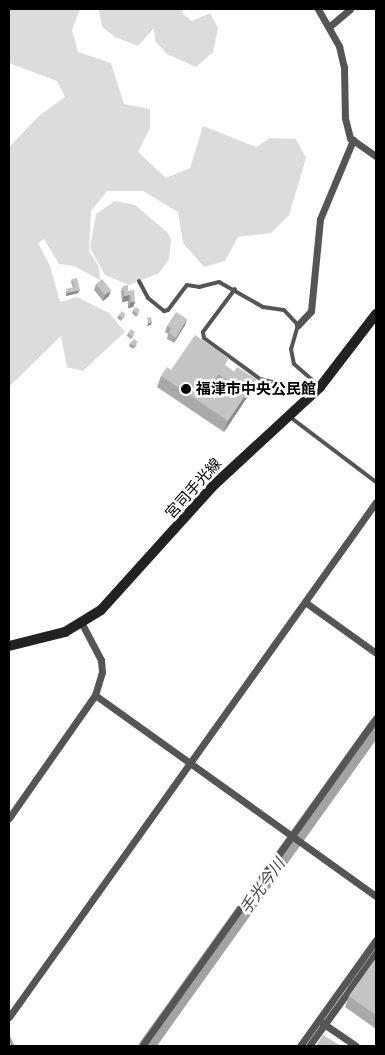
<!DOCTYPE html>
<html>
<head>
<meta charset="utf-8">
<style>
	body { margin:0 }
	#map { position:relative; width:385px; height:1055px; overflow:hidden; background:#fff; font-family:Inter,"Noto Sans JP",sans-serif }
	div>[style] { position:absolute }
	.green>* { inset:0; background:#dcdcdc }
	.stream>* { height:2.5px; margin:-1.25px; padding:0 1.25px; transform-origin:1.25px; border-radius:1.25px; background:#a3a3a3 }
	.river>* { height:16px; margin:-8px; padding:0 8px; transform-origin:8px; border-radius:8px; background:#a3a3a3 }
	.lane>* { height:4px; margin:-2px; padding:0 2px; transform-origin:2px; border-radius:2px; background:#555 }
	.street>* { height:7px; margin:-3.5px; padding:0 3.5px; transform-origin:3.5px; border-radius:3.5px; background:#555 }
	.secondary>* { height:10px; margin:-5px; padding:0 5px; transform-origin:5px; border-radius:5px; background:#222 }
	.wall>* { inset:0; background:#a9a9a9 }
	.shaded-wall>* { inset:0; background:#898989 }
	.building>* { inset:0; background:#c4c4c4 }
	.dots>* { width:14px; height:14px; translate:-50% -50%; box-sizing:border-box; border:2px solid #fff; border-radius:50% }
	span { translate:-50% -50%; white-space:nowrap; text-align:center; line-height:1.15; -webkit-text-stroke:5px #fff; paint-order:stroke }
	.poi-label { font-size:15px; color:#000; font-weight:700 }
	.left { translate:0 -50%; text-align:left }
	.street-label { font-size:15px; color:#000 }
	.water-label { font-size:16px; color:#444; font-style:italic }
	.frame { position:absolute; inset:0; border:10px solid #000; pointer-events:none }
</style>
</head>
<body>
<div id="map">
	<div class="green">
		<i style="clip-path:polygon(9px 9px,80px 9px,72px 30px,78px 52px,111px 63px,124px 104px,150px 109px,150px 128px,138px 152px,166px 178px,190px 168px,203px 126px,256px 147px,270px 138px,296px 139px,306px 158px,289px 215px,271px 233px,238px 237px,225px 261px,204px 267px,183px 243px,178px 212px,143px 191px,107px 191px,91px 211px,89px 251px,99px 267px,100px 280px,74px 266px,59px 264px,44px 239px,38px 243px,50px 266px,60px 302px,77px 297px,109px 313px,125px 332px,83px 371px,67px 367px,61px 336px,9px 387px,9px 147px,40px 115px,65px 97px,57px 81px,9px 63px)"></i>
		<i style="clip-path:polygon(99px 9px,182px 9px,183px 14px,192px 21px,210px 13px,218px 28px,213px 52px,196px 67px,167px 54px,155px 41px,154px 28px,138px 46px,115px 37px,102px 27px)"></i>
		<i style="clip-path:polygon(115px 201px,135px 205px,168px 233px,171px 240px,169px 259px,159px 273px,129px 285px,105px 275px,90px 248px,96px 214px)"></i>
	</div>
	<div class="stream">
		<i style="left:348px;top:986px;width:48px;rotate:-54.3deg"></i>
		<i style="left:9px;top:1037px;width:10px;rotate:66deg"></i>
	</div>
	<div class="river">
		<i style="left:147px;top:1046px;width:393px;rotate:-54.4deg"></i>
	</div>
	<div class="lane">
		<i style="left:139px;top:281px;width:19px;rotate:62deg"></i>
		<i style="left:148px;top:298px;width:21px;rotate:39deg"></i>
		<i style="left:164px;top:311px;width:4px;rotate:-14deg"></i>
		<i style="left:168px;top:310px;width:31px;rotate:-53deg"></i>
		<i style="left:187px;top:285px;width:12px;rotate:9deg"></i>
		<i style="left:199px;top:287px;width:21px;rotate:-14deg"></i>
		<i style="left:219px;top:282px;width:51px;rotate:29.6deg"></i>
		<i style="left:263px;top:307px;width:21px;rotate:8deg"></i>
		<i style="left:284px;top:310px;width:21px;rotate:47deg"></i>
		<i style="left:298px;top:325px;width:25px;rotate:106deg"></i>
		<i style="left:291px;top:349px;width:15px;rotate:79deg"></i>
		<i style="left:294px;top:364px;width:35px;rotate:41deg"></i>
		<i style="left:235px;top:289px;width:54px;rotate:126.7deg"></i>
		<i style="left:203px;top:332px;width:6px;rotate:81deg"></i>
		<i style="left:204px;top:338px;width:69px;rotate:36.2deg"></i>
		<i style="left:260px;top:379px;width:33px;rotate:14deg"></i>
		<i style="left:292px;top:387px;width:17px;rotate:40deg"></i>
		<i style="left:290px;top:417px;width:108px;rotate:37.1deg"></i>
	</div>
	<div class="street">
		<i style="left:318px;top:9px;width:43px;rotate:60.4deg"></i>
		<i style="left:339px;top:46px;width:22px;rotate:77deg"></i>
		<i style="left:344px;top:67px;width:51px;rotate:88.9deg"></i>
		<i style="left:345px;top:118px;width:21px;rotate:76deg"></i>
		<i style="left:350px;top:138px;width:32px;rotate:35deg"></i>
		<i style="left:330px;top:26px;width:26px;rotate:-40deg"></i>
		<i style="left:298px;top:325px;width:19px;rotate:-47deg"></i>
		<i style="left:311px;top:311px;width:92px;rotate:-84.4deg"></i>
		<i style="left:320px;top:219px;width:86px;rotate:-67.3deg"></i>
		<i style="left:305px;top:602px;width:87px;rotate:35.7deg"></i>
		<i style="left:95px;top:695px;width:345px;rotate:35.6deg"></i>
		<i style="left:9px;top:818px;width:150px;rotate:-55deg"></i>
		<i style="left:95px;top:695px;width:24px;rotate:-73deg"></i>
		<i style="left:102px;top:672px;width:12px;rotate:-95deg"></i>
		<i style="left:101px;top:660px;width:41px;rotate:-117.8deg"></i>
		<i style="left:9px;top:1017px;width:632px;rotate:-54.53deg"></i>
		<i style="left:321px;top:1022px;width:42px;rotate:34.4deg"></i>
		<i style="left:142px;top:1046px;width:403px;rotate:-54.5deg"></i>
		<i style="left:300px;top:1046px;width:130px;rotate:-54.4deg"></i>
		<i style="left:309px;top:1046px;width:115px;rotate:-54.2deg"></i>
	</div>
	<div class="secondary">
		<i style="left:9px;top:646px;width:58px;rotate:-14deg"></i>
		<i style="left:65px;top:632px;width:42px;rotate:-31.4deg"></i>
		<i style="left:101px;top:610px;width:170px;rotate:-47.9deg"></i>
		<i style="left:215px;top:484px;width:143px;rotate:-42.7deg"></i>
		<i style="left:320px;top:387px;width:92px;rotate:-52.5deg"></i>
	</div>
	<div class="wall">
		<i style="clip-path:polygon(72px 279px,78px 293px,66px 296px,66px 292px,67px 289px,73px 288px,71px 282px)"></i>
		<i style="clip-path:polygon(96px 284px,109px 296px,103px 301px,94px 290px)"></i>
		<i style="clip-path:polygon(123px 286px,128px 291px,135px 302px,133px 307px,128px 308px,128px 301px,122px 302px,121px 292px)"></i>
		<i style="clip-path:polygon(133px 310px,139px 313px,136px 317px,132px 313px)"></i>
		<i style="clip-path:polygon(125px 314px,124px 317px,121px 321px,117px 318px,119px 315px)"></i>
		<i style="clip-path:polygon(187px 319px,185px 325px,174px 343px,167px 339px,168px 334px,165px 332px,167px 326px)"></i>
		<i style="clip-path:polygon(128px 333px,134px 335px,131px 339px,127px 336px)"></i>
		<i style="clip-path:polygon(130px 343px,137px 345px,133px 349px,129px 346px)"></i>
		<i style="clip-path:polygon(evenodd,226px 366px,234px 372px,256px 379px,252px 390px,224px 432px,157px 387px,161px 376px,171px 370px,226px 366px,215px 385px,221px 389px,215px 399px,208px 395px,215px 385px)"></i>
		<i style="clip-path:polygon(376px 958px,376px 1029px,345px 1007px,349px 996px)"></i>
	</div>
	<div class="shaded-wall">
		<i style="clip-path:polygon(80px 290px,78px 293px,66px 296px,67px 293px)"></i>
		<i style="clip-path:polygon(111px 290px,109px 296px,103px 301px,105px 295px)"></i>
		<i style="clip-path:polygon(130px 295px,128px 301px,122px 302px,124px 296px)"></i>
		<i style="clip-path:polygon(131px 302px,135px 302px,133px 307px,128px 308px)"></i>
		<i style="clip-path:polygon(187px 319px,185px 325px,174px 343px,176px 338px)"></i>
		<i style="clip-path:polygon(152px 322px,151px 325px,147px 326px,148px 323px)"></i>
		<i style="clip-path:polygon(219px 374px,215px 385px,202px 404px,206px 393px)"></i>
		<i style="clip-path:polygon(256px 379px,252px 390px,224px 432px,228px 421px)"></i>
	</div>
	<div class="building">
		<i style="clip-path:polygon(77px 278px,80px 290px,67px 293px,67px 289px,74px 287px,72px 279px)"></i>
		<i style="clip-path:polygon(102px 279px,111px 290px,105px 295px,96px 284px)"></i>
		<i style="clip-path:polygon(128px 285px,128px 291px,134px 290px,135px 302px,131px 302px,130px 295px,124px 296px,123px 286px)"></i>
		<i style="clip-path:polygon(136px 307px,140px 310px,137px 314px,133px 310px)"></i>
		<i style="clip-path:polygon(122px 311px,125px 314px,122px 318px,119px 315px)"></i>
		<i style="clip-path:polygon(176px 312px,187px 319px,176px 338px,169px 333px,171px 328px,167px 326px)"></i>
		<i style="clip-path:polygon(151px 317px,152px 322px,148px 323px,147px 318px)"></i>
		<i style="clip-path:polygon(131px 329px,135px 332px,132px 336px,128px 333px)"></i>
		<i style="clip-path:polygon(evenodd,195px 335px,229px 358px,225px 365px,234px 372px,237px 367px,256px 379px,228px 421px,161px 376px,167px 367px,171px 370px,195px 335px,219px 374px,227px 380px,215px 399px,206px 393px,219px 374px)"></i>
		<i style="clip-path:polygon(134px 339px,138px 342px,134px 346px,130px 343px)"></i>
		<i style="clip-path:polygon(376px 958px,376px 1015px,349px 996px)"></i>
		<i style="clip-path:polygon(323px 1035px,341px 1046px,316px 1046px)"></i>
	</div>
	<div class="dots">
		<i style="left:186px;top:389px;background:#000"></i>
	</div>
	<div class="poi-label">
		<span class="left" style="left:196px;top:389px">福津市中央公民館</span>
	</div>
	<div class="street-label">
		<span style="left:193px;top:488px;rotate:-48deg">宮司手光線</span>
	</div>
	<div class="water-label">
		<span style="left:262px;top:886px;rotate:-54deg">手光今川</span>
	</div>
	<div class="frame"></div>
</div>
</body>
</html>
